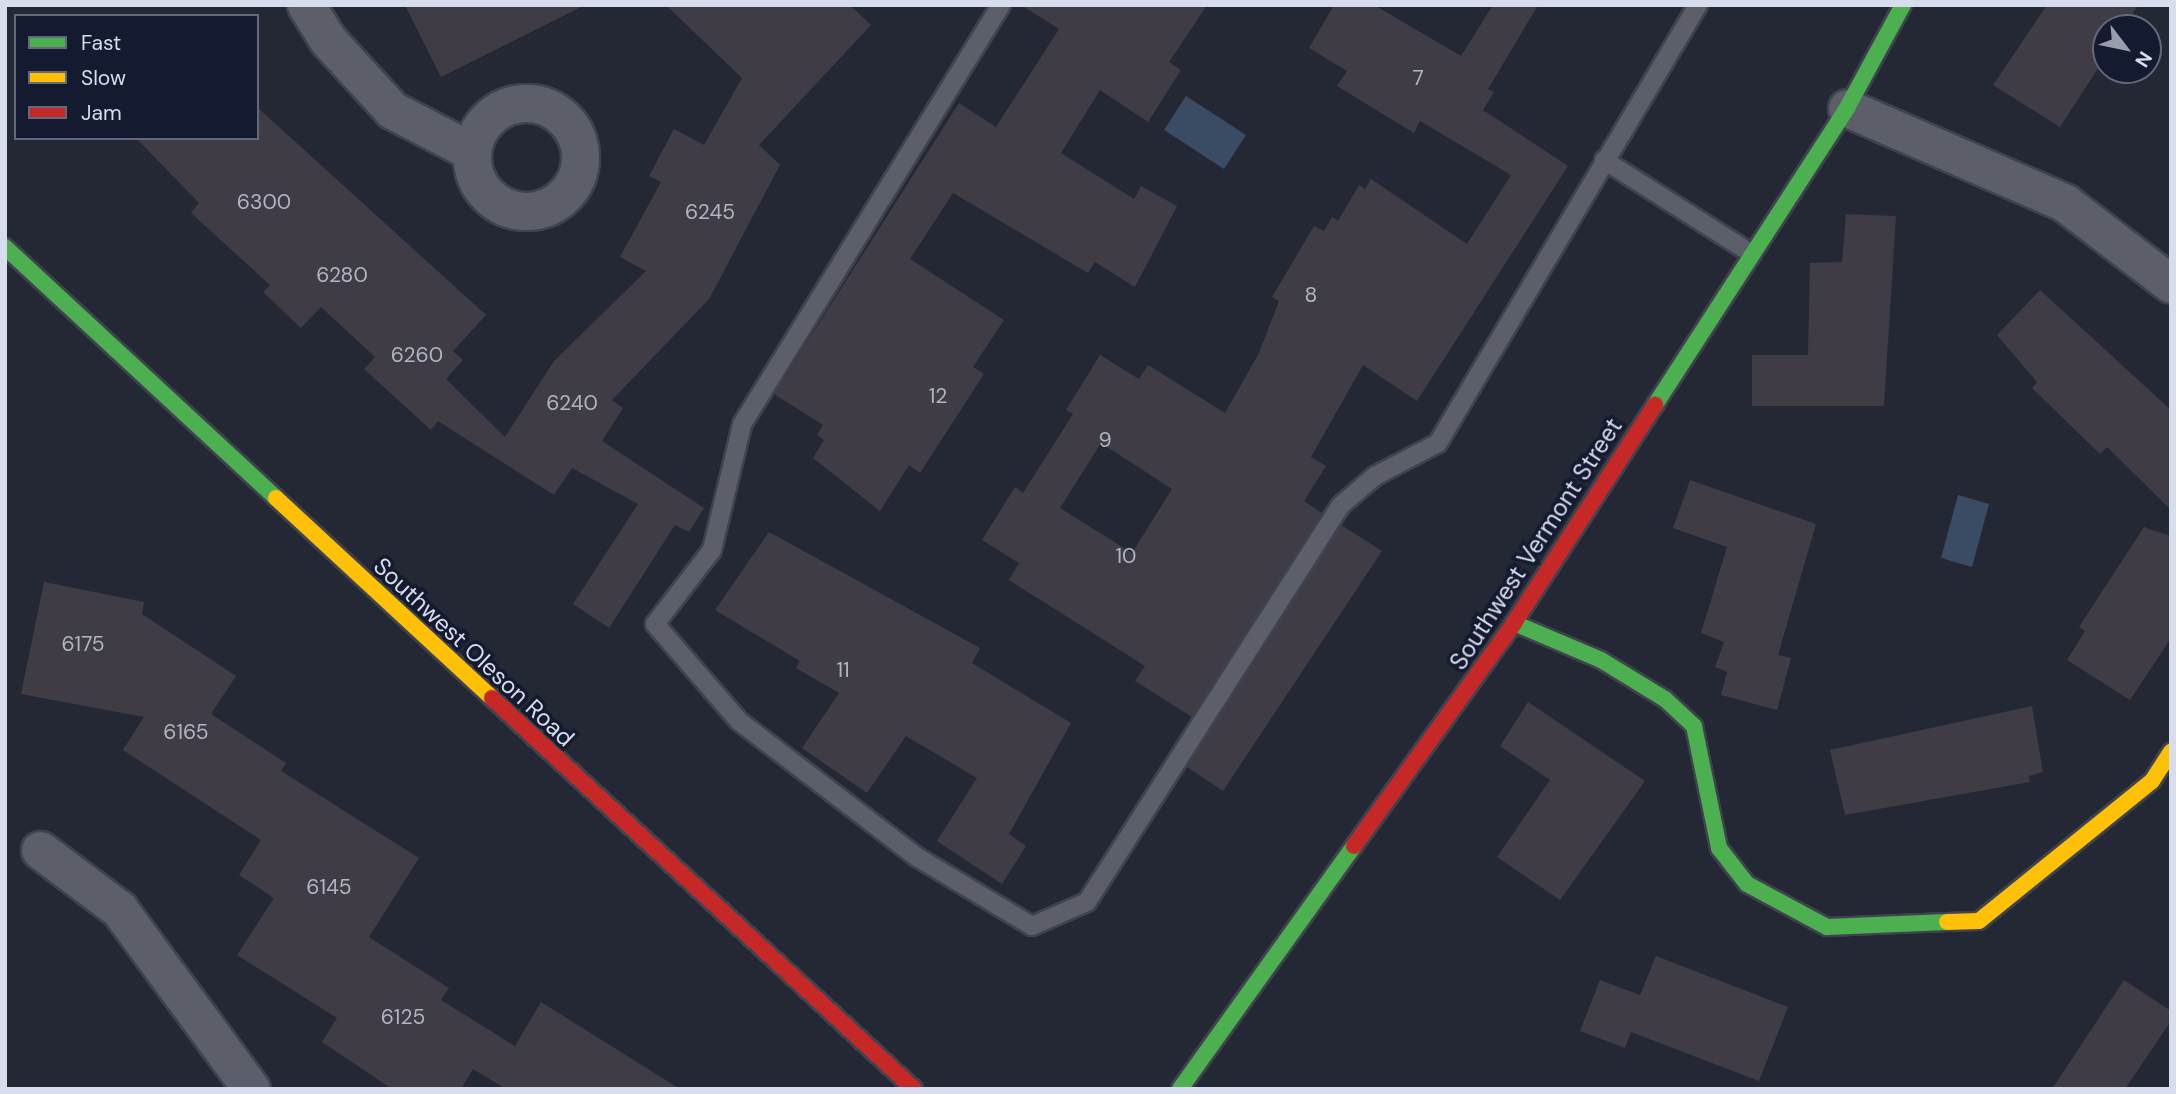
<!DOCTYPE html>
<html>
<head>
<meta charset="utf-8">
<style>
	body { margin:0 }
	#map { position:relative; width:2176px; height:1094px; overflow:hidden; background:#242834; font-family:"DM Sans",sans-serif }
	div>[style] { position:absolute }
	.water>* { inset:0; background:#3a4b64 }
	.building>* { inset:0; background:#3f3c46 }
	.roads { filter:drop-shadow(2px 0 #3e434d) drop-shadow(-2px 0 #3e434d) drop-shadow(0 2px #3e434d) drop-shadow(0 -2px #3e434d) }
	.lane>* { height:18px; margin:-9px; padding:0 9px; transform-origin:9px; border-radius:9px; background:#5c5f6a }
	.street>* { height:37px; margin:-18.5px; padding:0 18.5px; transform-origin:18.5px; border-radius:18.5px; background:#5c5f6a }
	.street>.ring { margin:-18.5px; padding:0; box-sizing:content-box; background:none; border:37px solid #5c5f6a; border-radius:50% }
	.fast>* { height:16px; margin:-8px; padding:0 8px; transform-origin:8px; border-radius:8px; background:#4caf50 }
	.slow>* { height:16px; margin:-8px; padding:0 8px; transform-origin:8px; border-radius:8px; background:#ffc107 }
	.jam>* { height:16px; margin:-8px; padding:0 8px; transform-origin:8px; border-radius:8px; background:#c62828 }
	span { translate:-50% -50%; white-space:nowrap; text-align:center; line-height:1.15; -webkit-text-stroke:7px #141b30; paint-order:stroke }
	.number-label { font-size:21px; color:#b1b5c2 }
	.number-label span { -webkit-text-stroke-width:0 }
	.street-label { font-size:24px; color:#d7ddec }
	.frame { position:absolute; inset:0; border:7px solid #d7ddec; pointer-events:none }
	.legend { position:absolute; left:14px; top:14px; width:245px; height:126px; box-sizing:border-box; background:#141b30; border:2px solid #62697b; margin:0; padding:9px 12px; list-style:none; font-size:21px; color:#d7ddec }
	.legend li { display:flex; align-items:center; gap:14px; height:35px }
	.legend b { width:35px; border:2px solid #62697b }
	.north { position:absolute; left:2092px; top:14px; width:70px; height:70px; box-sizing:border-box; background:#141b30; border:2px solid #62697b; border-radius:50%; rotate:122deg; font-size:19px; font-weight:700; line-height:28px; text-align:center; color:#d7ddec }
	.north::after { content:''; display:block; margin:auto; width:24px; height:32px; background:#989eac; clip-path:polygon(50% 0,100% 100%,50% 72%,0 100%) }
</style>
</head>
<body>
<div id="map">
	<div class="water">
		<i style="clip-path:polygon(1186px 96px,1246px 135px,1224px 169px,1164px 130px)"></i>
		<i style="clip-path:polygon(1958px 495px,1989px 504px,1972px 567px,1941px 558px)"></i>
	</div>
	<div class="building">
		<i style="clip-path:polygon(405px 5px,585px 5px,441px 77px)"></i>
		<i style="clip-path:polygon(666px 5px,850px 5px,871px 25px,759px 145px,780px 165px,709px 299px,612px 400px,623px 408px,602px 441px,704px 508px,689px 532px,675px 525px,609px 628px,573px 604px,638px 504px,572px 468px,554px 495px,438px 421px,431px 430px,364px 369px,375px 357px,321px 307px,301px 328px,263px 292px,270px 285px,191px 213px,199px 203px,136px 138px,257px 138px,257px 107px,486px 315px,453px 351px,463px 360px,446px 379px,505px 437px,554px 361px,646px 271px,620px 257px,661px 182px,649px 176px,674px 129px,704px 145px,742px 78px)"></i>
		<i style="clip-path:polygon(1021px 5px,1207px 5px,1169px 62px,1181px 70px,1148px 122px,1100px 90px,1061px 153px,1134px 199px,1141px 186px,1177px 206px,1135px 287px,1095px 262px,1088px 273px,953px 193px,910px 259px,1004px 320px,973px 367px,984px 374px,920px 473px,909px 465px,880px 511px,813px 458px,824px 440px,817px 435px,823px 425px,774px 394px,959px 103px,996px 127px,1059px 29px)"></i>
		<i style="clip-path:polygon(evenodd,1334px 5px,1374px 5px,1461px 56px,1493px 5px,1538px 5px,1488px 89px,1494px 92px,1483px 110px,1568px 166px,1417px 401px,1363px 365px,1311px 457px,1326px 466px,1304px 501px,1322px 513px,1192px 717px,1135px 681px,1145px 666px,1009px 580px,1019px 563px,982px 540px,1015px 487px,1023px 493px,1073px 414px,1066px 410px,1100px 355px,1139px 379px,1148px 365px,1225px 413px,1259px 353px,1279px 301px,1272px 297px,1314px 226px,1324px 231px,1332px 217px,1338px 221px,1359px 185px,1365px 189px,1371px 179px,1467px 244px,1511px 175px,1420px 121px,1414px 133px,1337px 86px,1347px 71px,1309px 48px,1334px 5px,1101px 443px,1172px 489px,1132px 553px,1060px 508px,1101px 443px)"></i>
		<i style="clip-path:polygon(2047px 5px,2138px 5px,2124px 28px,2106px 28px,2106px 56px,2060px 127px,1993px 85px)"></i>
		<i style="clip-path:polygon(1846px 214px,1896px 216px,1884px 406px,1752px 406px,1752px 355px,1808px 355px,1810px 263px,1842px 262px)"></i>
		<i style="clip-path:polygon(2040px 290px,2171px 410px,2171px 510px,2107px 447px,2100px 454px,2032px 388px,2037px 382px,1997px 335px)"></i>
		<i style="clip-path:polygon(1690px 480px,1816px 524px,1778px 655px,1791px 658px,1777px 710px,1721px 695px,1727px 672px,1715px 667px,1724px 642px,1701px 633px,1727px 547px,1673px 528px)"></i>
		<i style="clip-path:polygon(1341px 525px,1382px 551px,1223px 791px,1187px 767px)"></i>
		<i style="clip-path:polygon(2144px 527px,2171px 536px,2171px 638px,2130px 700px,2067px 660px,2085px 631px,2079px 627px)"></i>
		<i style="clip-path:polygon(769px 532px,980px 648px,972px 663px,1071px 723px,1009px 834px,1026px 846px,1002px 884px,937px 841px,977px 778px,906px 736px,867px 793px,802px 748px,839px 693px,796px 668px,800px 661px,715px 610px)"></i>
		<i style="clip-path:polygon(44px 582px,144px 602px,142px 614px,236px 676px,211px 714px,286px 763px,281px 771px,419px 858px,369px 937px,449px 988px,441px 1000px,515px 1046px,541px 1002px,680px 1089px,506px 1089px,473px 1069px,461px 1089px,392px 1089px,322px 1042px,337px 1018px,237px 955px,274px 898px,239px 875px,261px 840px,123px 750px,144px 717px,21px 694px)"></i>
		<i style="clip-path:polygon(1528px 702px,1645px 781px,1560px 900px,1497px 857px,1550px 780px,1500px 746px)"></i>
		<i style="clip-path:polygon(2032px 706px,2043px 772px,2029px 776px,2030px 782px,1845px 815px,1830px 750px)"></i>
		<i style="clip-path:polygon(1656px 956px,1788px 1007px,1759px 1081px,1631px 1032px,1625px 1048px,1580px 1031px,1600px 980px,1640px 995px)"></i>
		<i style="clip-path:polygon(2124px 980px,2171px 1011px,2171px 1021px,2125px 1089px,2052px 1089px)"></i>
	</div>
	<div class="roads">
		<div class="lane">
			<i style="left:1001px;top:5px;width:493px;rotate:121.7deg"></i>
			<i style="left:742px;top:425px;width:129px;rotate:103.5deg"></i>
			<i style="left:712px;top:550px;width:93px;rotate:127.6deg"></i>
			<i style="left:655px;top:624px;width:128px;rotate:49.1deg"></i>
			<i style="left:739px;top:721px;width:224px;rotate:37.4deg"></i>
			<i style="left:917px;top:857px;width:134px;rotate:31deg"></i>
			<i style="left:1032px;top:926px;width:60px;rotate:-23.6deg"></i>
			<i style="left:1087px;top:902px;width:470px;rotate:-57.4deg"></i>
			<i style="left:1340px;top:506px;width:46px;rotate:-40.6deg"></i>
			<i style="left:1375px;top:476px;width:71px;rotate:-27.6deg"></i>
			<i style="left:1438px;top:443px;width:509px;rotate:-59.31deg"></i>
			<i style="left:1604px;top:160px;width:175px;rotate:32.4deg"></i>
		</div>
		<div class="street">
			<i style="left:306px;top:5px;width:40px;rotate:58deg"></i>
			<i style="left:327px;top:39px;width:96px;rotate:47.5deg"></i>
			<i style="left:392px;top:110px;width:89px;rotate:27.4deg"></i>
			<i class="ring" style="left:472px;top:103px;width:71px;height:71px"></i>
			<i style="left:1847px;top:108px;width:238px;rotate:23.5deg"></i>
			<i style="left:2065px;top:203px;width:133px;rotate:37.4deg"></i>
			<i style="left:40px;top:850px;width:99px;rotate:36.8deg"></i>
			<i style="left:119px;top:909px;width:223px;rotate:53.7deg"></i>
		</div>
		<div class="fast">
			<i style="left:5px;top:247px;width:369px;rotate:42.8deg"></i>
			<i style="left:1655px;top:405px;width:354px;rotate:-57.1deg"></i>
			<i style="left:1847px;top:108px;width:117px;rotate:-61.5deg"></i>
			<i style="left:1514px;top:623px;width:95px;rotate:23deg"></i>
			<i style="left:1601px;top:660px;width:75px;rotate:31.4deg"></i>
			<i style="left:1665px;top:699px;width:40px;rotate:43deg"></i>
			<i style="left:1694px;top:726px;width:125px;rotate:78.4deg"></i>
			<i style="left:1719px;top:848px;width:46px;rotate:52.1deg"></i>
			<i style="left:1747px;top:884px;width:91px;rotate:28.3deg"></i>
			<i style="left:1827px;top:927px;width:120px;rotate:-2.4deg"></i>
			<i style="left:1180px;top:1089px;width:299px;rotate:-54.4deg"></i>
		</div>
		<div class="slow">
			<i style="left:276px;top:498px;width:294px;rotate:42.8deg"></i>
			<i style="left:1947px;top:922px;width:32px;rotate:-2deg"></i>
			<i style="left:1979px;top:921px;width:223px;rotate:-39deg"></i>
			<i style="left:2152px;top:781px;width:35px;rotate:-57deg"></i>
		</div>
		<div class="jam">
			<i style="left:492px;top:698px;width:575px;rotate:42.82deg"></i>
			<i style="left:1354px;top:846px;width:274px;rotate:-54.3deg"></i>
			<i style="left:1514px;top:623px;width:260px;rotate:-57.1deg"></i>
		</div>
	</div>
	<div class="number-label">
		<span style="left:1418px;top:78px">7</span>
		<span style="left:264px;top:202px">6300</span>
		<span style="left:710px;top:212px">6245</span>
		<span style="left:342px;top:275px">6280</span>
		<span style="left:1311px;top:295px">8</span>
		<span style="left:417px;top:355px">6260</span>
		<span style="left:938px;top:396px">12</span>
		<span style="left:572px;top:403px">6240</span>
		<span style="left:1105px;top:440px">9</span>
		<span style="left:1126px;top:556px">10</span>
		<span style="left:83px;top:644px">6175</span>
		<span style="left:843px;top:670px">11</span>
		<span style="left:186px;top:732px">6165</span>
		<span style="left:329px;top:887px">6145</span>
		<span style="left:403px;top:1017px">6125</span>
	</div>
	<div class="street-label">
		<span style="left:1536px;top:544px;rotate:-57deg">Southwest Vermont Street</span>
		<span style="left:474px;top:652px;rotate:43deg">Southwest Oleson Road</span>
	</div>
	<div class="frame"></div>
	<ul class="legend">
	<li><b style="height:9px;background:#4caf50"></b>Fast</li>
	<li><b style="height:9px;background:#ffc107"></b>Slow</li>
	<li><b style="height:9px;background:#c62828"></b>Jam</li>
	</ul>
	<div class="north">N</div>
</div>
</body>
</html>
